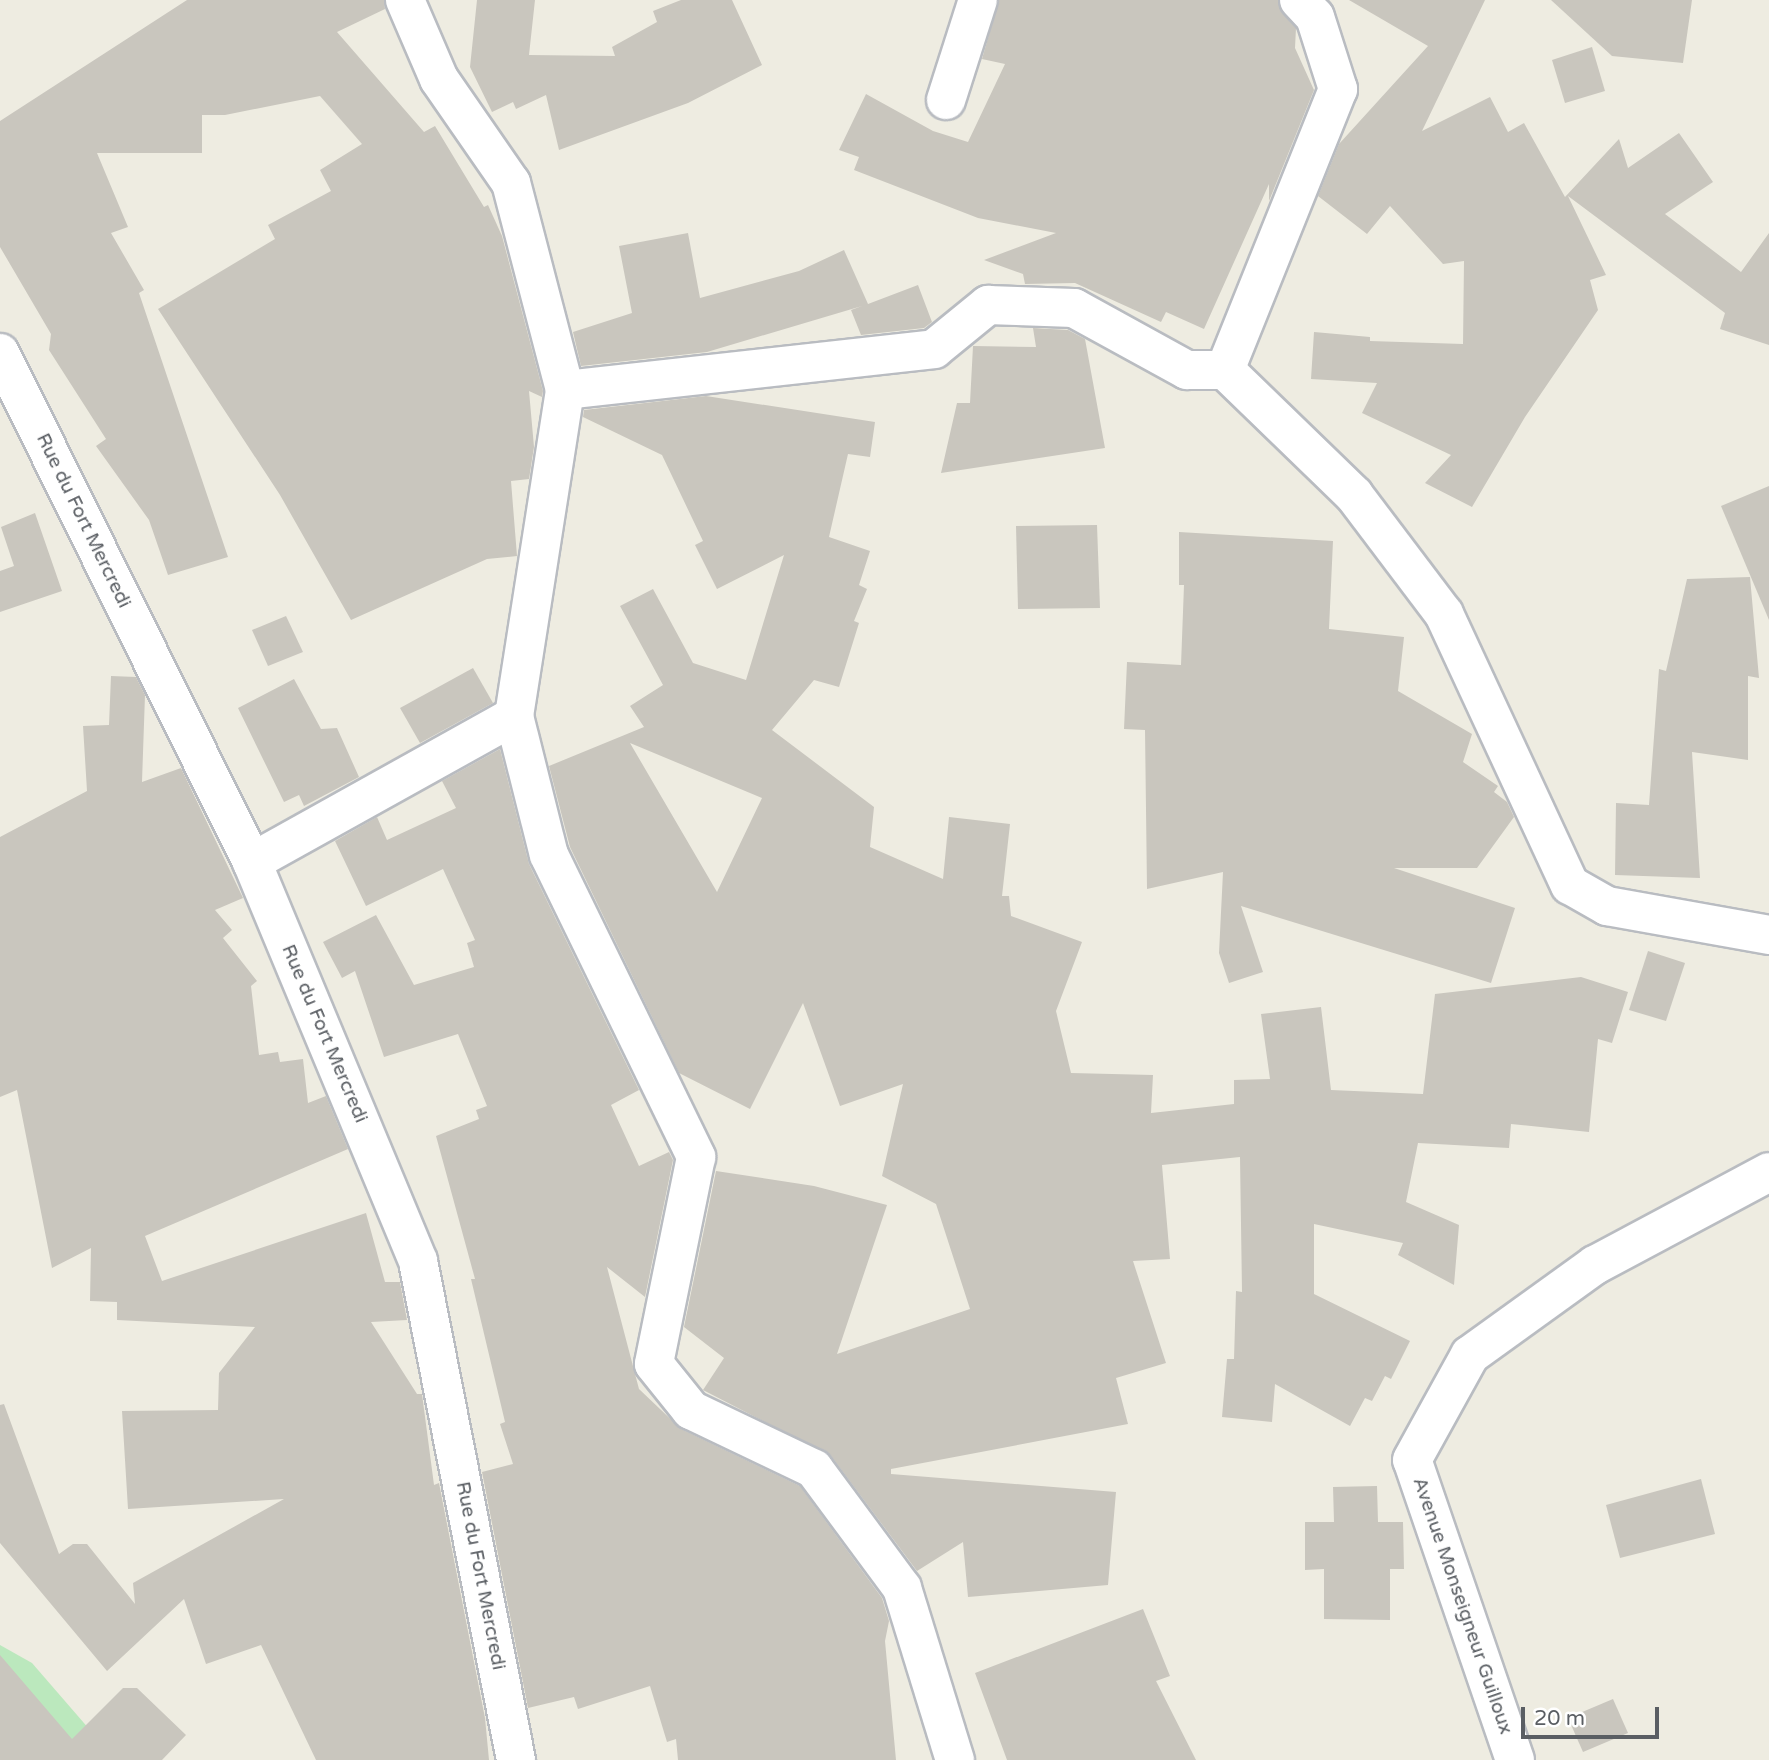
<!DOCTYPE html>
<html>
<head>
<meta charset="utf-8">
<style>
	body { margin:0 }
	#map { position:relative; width:1769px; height:1760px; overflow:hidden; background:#eeece1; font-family:"Varela Round",sans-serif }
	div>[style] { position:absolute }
	.green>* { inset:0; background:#bbe8bd }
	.building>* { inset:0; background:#c9c6be }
	.roads { filter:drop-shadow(2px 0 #b9bcc1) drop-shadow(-2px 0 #b9bcc1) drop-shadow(0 2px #b9bcc1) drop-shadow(0 -2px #b9bcc1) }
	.minor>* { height:38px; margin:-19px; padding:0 19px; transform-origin:19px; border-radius:19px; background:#fff }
	.tertiary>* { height:38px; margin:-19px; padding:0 19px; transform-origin:19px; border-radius:19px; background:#fff }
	span { translate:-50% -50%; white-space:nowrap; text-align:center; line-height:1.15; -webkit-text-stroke:6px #fff; paint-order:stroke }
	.street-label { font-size:19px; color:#5a5e63 }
	.scale { position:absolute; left:1521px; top:1707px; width:138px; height:32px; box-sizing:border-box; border:4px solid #5a5e63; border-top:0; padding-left:9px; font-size:21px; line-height:24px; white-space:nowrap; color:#5a5e63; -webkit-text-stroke:5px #fff; paint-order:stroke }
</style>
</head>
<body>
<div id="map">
	<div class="green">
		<i style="clip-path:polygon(0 1645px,32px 1663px,116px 1760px,0 1760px)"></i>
	</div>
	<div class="building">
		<i style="clip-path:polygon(187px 0,384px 0,385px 9px,337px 32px,424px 132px,435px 126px,484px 207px,488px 205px,502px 236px,543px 391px,542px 397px,529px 391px,534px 447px,529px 479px,511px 481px,517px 556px,487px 559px,351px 620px,280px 495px,158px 309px,275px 239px,268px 225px,331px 191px,320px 170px,362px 144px,320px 96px,225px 115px,202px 115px,202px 153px,97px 153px,128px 227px,111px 233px,144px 290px,139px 293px,228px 557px,168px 575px,149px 520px,96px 446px,106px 439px,49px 350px,51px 334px,0 247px,0 121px)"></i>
		<i style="clip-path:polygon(477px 0,535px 0,529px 55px,615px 56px,612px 47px,657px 22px,653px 11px,681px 0,732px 0,762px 65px,688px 103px,559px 150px,546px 95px,516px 109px,513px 102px,492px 112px,470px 67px)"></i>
		<i style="clip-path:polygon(999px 0,1278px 0,1283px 14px,1296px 28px,1295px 48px,1314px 90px,1269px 201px,1269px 184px,1204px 329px,1166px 312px,1161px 322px,1075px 283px,1025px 284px,1023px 274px,984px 260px,1056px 233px,978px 218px,854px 170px,859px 157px,839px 150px,866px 94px,933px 131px,968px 142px,1005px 64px,982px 59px)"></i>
		<i style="clip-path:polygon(1349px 0,1485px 0,1422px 131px,1490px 97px,1508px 132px,1524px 123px,1565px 197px,1619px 139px,1628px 168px,1679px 133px,1713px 182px,1665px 214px,1741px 272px,1769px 233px,1769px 345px,1720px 329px,1725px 313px,1568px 196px,1606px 275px,1590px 280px,1598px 310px,1525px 417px,1472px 507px,1425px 483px,1451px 455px,1362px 413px,1377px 383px,1311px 379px,1314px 332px,1370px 337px,1370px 341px,1463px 344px,1464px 261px,1443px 264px,1390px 206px,1367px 234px,1318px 196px,1339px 144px,1428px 46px)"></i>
		<i style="clip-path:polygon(1551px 0,1692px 0,1683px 63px,1612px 56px)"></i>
		<i style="clip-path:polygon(1592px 47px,1605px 91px,1565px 103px,1552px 60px)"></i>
		<i style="clip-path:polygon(688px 233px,700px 298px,799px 271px,844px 250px,868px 304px,918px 285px,932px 322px,924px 328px,861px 335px,851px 310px,862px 306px,707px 352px,581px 366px,573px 332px,632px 313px,619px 246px)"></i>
		<i style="clip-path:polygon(1033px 328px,1068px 330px,1085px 339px,1105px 448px,941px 473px,957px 403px,970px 403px,973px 346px,1036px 347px)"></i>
		<i style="clip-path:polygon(evenodd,706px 396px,875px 422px,870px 457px,848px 454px,829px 537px,870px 551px,859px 585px,867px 589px,854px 621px,859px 623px,839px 687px,814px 680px,772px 730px,874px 807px,870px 847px,943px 879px,949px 817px,1010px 824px,1002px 896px,1009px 896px,1011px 916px,1082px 942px,1056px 1011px,1071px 1073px,1153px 1075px,1151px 1113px,1234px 1104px,1234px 1080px,1270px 1079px,1261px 1014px,1321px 1007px,1331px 1090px,1423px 1094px,1435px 994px,1581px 977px,1628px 992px,1612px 1043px,1598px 1039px,1589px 1132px,1511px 1124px,1509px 1148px,1418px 1143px,1406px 1202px,1459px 1225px,1454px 1285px,1398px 1255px,1403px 1243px,1314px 1224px,1314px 1294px,1410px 1341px,1391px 1379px,1385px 1376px,1372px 1401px,1365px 1398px,1350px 1426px,1275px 1384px,1272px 1422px,1222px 1417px,1227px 1359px,1234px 1359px,1236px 1291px,1242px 1292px,1240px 1157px,1162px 1165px,1170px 1259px,1133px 1261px,1166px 1363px,1116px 1378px,1128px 1424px,891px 1469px,891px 1474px,1116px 1492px,1108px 1585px,968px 1597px,963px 1542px,917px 1571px,831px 1456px,703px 1390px,724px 1358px,684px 1327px,716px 1171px,814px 1186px,887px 1205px,837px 1354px,970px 1309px,936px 1204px,882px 1176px,903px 1084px,840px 1106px,803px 1003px,750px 1109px,679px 1073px,570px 847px,549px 766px,644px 727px,630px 706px,663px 685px,620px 606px,653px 589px,693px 663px,746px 680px,784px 555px,717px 589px,695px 545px,703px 541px,662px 455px,583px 417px,584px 410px,706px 396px,630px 743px,762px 798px,717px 892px,630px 743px)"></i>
		<i style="clip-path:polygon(1769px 486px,1769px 620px,1721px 506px)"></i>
		<i style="clip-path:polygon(35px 513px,62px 591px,0 612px,0 571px,14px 566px,1px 527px)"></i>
		<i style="clip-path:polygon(1097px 525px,1100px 608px,1018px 609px,1016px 526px)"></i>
		<i style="clip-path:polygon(1179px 532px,1333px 541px,1329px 629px,1404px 637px,1398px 691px,1472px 734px,1463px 762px,1498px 786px,1494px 792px,1507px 802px,1514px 817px,1477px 868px,1394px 868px,1515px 908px,1491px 983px,1241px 906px,1263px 972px,1229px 983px,1219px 953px,1223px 872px,1147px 889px,1145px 730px,1124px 729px,1127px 662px,1181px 665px,1184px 585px,1179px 585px)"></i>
		<i style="clip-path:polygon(1750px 577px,1759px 678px,1748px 676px,1748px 760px,1692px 752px,1700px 878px,1615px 875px,1616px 803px,1649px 805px,1659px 669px,1666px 671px,1687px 579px)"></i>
		<i style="clip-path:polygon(286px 616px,303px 652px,268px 666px,252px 630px)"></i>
		<i style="clip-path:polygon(473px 668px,493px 703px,420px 743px,400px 708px)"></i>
		<i style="clip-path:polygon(111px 676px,136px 677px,145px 695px,142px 782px,181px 768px,243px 898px,215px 910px,232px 930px,223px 938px,257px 981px,251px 986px,259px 1055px,278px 1052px,280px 1062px,303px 1059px,308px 1103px,326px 1096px,348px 1149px,145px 1236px,162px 1281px,366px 1213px,385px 1282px,400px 1282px,407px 1320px,371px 1322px,417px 1394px,422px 1394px,434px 1485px,439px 1483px,485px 1718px,489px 1760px,316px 1760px,261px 1645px,206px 1664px,184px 1599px,107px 1671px,0 1543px,0 1405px,4px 1404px,59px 1554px,73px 1544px,87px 1544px,135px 1604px,133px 1583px,284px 1499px,128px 1509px,122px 1411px,218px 1410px,219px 1373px,255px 1327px,117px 1320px,117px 1302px,90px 1301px,91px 1248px,52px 1268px,17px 1090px,0 1097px,0 837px,87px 791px,83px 726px,109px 725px)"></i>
		<i style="clip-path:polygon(294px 679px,321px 729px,337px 728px,359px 777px,304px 806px,299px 795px,284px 802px,238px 708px)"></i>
		<i style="clip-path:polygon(500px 749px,529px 864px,639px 1090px,611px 1105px,639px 1166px,669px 1152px,673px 1160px,645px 1297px,607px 1267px,639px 1389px,681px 1429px,800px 1486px,882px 1598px,889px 1621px,885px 1641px,896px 1760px,678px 1760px,676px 1739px,667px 1742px,650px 1686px,578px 1709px,574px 1697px,528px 1708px,482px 1472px,513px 1464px,500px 1424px,505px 1422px,471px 1279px,475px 1279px,436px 1136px,479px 1119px,476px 1110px,487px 1106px,458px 1034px,384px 1057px,355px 971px,342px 978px,323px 942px,376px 915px,414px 985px,474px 967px,467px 943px,475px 940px,443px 869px,366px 906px,335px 841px,377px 817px,387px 840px,456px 808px,442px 781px)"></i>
		<i style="clip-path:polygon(1648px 951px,1685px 963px,1666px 1021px,1629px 1010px)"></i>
		<i style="clip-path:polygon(1701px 1479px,1715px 1534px,1620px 1558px,1606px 1505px)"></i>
		<i style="clip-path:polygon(1377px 1486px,1378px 1522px,1403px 1522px,1404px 1569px,1390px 1569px,1390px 1620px,1324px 1619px,1324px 1569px,1305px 1570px,1305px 1522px,1334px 1522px,1333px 1487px)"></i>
		<i style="clip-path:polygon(1143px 1609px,1170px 1676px,1156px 1681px,1196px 1760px,1007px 1760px,975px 1673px)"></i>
		<i style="clip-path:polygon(0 1655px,72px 1739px,123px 1688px,137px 1688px,186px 1735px,162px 1760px,0 1760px)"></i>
		<i style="clip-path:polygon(1613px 1699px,1628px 1733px,1583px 1752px,1568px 1718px)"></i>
	</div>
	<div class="roads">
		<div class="minor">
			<i style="left:1299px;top:0;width:23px;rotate:47deg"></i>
			<i style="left:1315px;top:17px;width:76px;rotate:72.3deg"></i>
			<i style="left:1338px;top:89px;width:303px;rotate:111.9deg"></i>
			<i style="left:1225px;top:370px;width:180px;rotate:44.1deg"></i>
			<i style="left:1354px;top:495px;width:149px;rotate:52.9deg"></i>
			<i style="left:1444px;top:614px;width:299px;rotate:65.1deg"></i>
			<i style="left:1570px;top:885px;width:43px;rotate:29.6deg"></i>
			<i style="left:1607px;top:906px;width:165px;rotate:10.1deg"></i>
			<i style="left:946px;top:100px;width:105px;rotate:-72.3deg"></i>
			<i style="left:0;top:353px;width:568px;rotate:63.66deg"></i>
			<i style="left:252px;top:862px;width:432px;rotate:67.4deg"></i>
			<i style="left:418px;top:1261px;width:509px;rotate:78.89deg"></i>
			<i style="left:565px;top:390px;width:371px;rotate:-6.3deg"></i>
			<i style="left:934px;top:349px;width:70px;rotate:-39.2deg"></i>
			<i style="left:988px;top:305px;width:86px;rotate:2deg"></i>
			<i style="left:1074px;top:308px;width:129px;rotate:28.8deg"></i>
			<i style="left:1187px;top:370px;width:38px"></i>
			<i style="left:514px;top:716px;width:143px;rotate:75.9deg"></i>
			<i style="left:549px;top:855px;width:336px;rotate:64deg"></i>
			<i style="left:696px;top:1157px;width:211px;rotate:101.5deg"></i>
			<i style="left:654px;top:1364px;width:59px;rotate:51.2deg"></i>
			<i style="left:691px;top:1410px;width:136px;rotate:25.6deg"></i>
			<i style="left:814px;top:1469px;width:148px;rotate:53.5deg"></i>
			<i style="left:902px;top:1588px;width:180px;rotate:72.9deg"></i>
			<i style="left:252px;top:862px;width:300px;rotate:-29.1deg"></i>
			<i style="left:514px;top:716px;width:330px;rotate:-81.1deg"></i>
			<i style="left:565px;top:390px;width:214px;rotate:-104.6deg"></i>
			<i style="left:511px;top:183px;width:126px;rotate:-124.7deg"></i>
			<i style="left:439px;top:79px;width:86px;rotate:-113.3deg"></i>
		</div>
		<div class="tertiary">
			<i style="left:1515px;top:1760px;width:317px;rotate:-108.9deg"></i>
			<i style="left:1412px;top:1460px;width:120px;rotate:-61.1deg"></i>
			<i style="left:1470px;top:1355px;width:154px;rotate:-35.8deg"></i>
			<i style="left:1595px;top:1265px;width:197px;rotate:-28.1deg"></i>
		</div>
	</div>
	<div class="street-label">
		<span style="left:83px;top:521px;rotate:64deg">Rue du Fort Mercredi</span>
		<span style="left:324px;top:1034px;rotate:67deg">Rue du Fort Mercredi</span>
		<span style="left:480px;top:1576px;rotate:79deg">Rue du Fort Mercredi</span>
		<span style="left:1462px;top:1606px;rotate:71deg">Avenue Monseigneur Guilloux</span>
	</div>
	<div class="scale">20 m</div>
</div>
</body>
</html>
